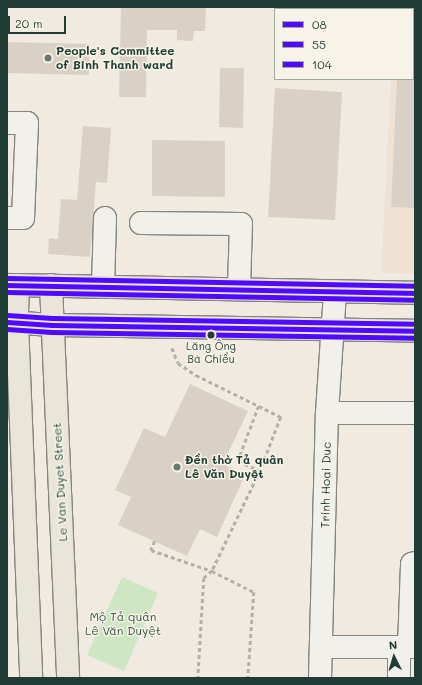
<!DOCTYPE html>
<html>
<head>
<meta charset="utf-8">
<style>
	body { margin:0 }
	#map { position:relative; width:422px; height:685px; overflow:hidden; background:#f1eae1; font-family:Mali,sans-serif }
	div>[style] { position:absolute }
	.built>* { inset:0; background:#f0e2d2 }
	.green>* { inset:0; background:#cce7c2 }
	.building>* { inset:0; background:#dad1c6 }
	.path>* { height:2.5px; margin-top:-1.25px; transform-origin:0; background:repeating-linear-gradient(90deg,#b0b1ac 0 4px,transparent 0 7px) }
	.roads { filter:drop-shadow(1px 0 #838580) drop-shadow(-1px 0 #838580) drop-shadow(0 1px #838580) drop-shadow(0 -1px #838580) }
	.minor>* { height:22px; margin:-11px; padding:0 11px; transform-origin:11px; border-radius:11px; background:#f2f0eb }
	.major>* { height:22px; margin:-11px; padding:0 11px; transform-origin:11px; border-radius:11px; background:#e9e5d8 }
	.bus-1>* { height:5px; margin:-2.5px; padding:0 2.5px; transform-origin:2.5px; border-radius:2.5px; background:#4f0aff }
	.bus-2>* { height:5px; margin:-2.5px; padding:0 2.5px; transform-origin:2.5px; border-radius:2.5px; background:#4f0aff }
	.bus-3>* { height:5px; margin:-2.5px; padding:0 2.5px; transform-origin:2.5px; border-radius:2.5px; background:#4f0aff }
	.dots>* { width:11px; height:11px; translate:-50% -50%; box-sizing:border-box; border:2px solid #f7f3e8; border-radius:50% }
	span { translate:-50% -50%; white-space:nowrap; text-align:center; line-height:1.15; -webkit-text-stroke:3px #f7f3e8; paint-order:stroke }
	.bus-label { font-size:11px; color:#1f3d34 }
	.poi-label { font-size:12px; color:#1f3d34; font-weight:700 }
	.left { translate:0 -50%; text-align:left }
	.street-label { font-size:12px; color:#1f3d34 }
	.park-label { font-size:12px; color:#345646 }
	.frame { position:absolute; inset:0; border:8px solid #1f3d34; pointer-events:none }
	.legend { position:absolute; left:274px; top:8px; width:140px; height:72px; box-sizing:border-box; background:#f7f3e8; border:1px solid #a1aaa0; margin:0; padding:5px 7px; list-style:none; font-size:12px; color:#1f3d34 }
	.legend li { display:flex; align-items:center; gap:8px; height:20px }
	.legend b { width:20px; border:1px solid #a1aaa0 }
	.north { position:absolute; left:374px; top:637px; width:40px; height:40px; -webkit-text-stroke:3px #f7f3e8; paint-order:stroke; rotate:355deg; font-size:11px; font-weight:700; line-height:16px; text-align:center; color:#1f3d34 }
	.north::after { content:''; display:block; margin:auto; width:14px; height:18px; background:#1f3d34; clip-path:polygon(50% 0,100% 100%,50% 72%,0 100%) }
	.scale { position:absolute; left:8px; top:16px; width:58px; height:18px; box-sizing:border-box; border:2px solid #1f3d34; border-top:0; padding-left:5px; font-size:12px; line-height:14px; white-space:nowrap; color:#1f3d34; -webkit-text-stroke:3px #f7f3e8; paint-order:stroke }
</style>
</head>
<body>
<div id="map">
	<div class="built">
		<i style="clip-path:polygon(394px 7px,415px 7px,415px 274px,381px 273px,391px 79px,413px 79px,413px 9px,394px 9px)"></i>
	</div>
	<div class="green">
		<i style="clip-path:polygon(122px 577px,158px 593px,124px 671px,87px 655px)"></i>
	</div>
	<div class="building">
		<i style="clip-path:polygon(121px 7px,206px 7px,205px 31px,194px 31px,193px 41px,177px 40px,177px 30px,147px 30px,146px 97px,119px 97px)"></i>
		<i style="clip-path:polygon(7px 42px,90px 44px,89px 75px,7px 73px)"></i>
		<i style="clip-path:polygon(220px 68px,244px 68px,243px 128px,219px 127px)"></i>
		<i style="clip-path:polygon(397px 79px,415px 79px,415px 208px,391px 207px)"></i>
		<i style="clip-path:polygon(275px 88px,342px 92px,335px 220px,268px 217px)"></i>
		<i style="clip-path:polygon(83px 126px,111px 128px,107px 183px,96px 182px,90px 257px,48px 254px,49px 238px,58px 239px,61px 199px,77px 200px)"></i>
		<i style="clip-path:polygon(152px 140px,225px 141px,225px 197px,152px 196px)"></i>
		<i style="clip-path:polygon(190px 384px,248px 411px,223px 464px,245px 475px,217px 537px,200px 529px,187px 556px,118px 525px,131px 497px,115px 490px,144px 428px,165px 437px)"></i>
	</div>
	<div class="path">
		<i style="left:172px;top:348px;width:16px;rotate:68deg"></i>
		<i style="left:178px;top:363px;width:22px;rotate:34deg"></i>
		<i style="left:196px;top:375px;width:95px;rotate:26.3deg"></i>
		<i style="left:281px;top:417px;width:58px;rotate:111.3deg"></i>
		<i style="left:260px;top:471px;width:111px;rotate:115.6deg"></i>
		<i style="left:212px;top:571px;width:47px;rotate:26.6deg"></i>
		<i style="left:254px;top:592px;width:86px;rotate:94deg"></i>
		<i style="left:259px;top:406px;width:59px;rotate:110.9deg"></i>
		<i style="left:238px;top:461px;width:24px;rotate:24deg"></i>
		<i style="left:155px;top:541px;width:10px;rotate:114deg"></i>
		<i style="left:151px;top:550px;width:65px;rotate:19deg"></i>
		<i style="left:212px;top:571px;width:11px;rotate:139deg"></i>
		<i style="left:204px;top:578px;width:100px;rotate:93.4deg"></i>
	</div>
	<div class="roads">
		<div class="minor">
			<i style="left:7px;top:123px;width:20px"></i>
			<i style="left:27px;top:123px;width:95px;rotate:92.4deg"></i>
			<i style="left:23px;top:218px;width:16px;rotate:180deg"></i>
			<i style="left:141px;top:223px;width:100px;rotate:0.6deg"></i>
			<i style="left:241px;top:224px;width:65px;rotate:91.8deg"></i>
			<i style="left:103px;top:286px;width:68px;rotate:-88.3deg"></i>
			<i style="left:327px;top:413px;width:88px"></i>
			<i style="left:322px;top:647px;width:93px"></i>
			<i style="left:399px;top:647px;width:31px;rotate:90deg"></i>
			<i style="left:409px;top:647px;width:83px;rotate:-87.9deg"></i>
			<i style="left:412px;top:564px;width:3px;rotate:-18deg"></i>
			<i style="left:320px;top:678px;width:265px;rotate:-88.5deg"></i>
			<i style="left:327px;top:413px;width:122px;rotate:-86.2deg"></i>
		</div>
		<div class="major">
			<i style="left:7px;top:285px;width:408px;rotate:1.1deg"></i>
			<i style="left:18px;top:285px;width:38px;rotate:92deg"></i>
			<i style="left:17px;top:323px;width:355px;rotate:87.7deg"></i>
			<i style="left:51px;top:285px;width:393px;rotate:87.5deg"></i>
			<i style="left:7px;top:322px;width:45px;rotate:3.8deg"></i>
			<i style="left:52px;top:325px;width:363px;rotate:0.9deg"></i>
		</div>
	</div>
	<div class="bus-1">
		<i style="left:7px;top:285px;width:408px;rotate:1.1deg"></i>
		<i style="left:7px;top:322px;width:45px;rotate:3.8deg"></i>
		<i style="left:52px;top:325px;width:363px;rotate:0.9deg"></i>
	</div>
	<div class="bus-2">
		<i style="left:7px;top:292px;width:408px;rotate:1.1deg"></i>
		<i style="left:7px;top:329px;width:45px;rotate:3.8deg"></i>
		<i style="left:52px;top:332px;width:363px;rotate:0.9deg"></i>
	</div>
	<div class="bus-3">
		<i style="left:7px;top:278px;width:408px;rotate:1.1deg"></i>
		<i style="left:7px;top:315px;width:45px;rotate:3.8deg"></i>
		<i style="left:52px;top:318px;width:363px;rotate:0.9deg"></i>
	</div>
	<div class="dots">
		<i style="left:48px;top:58px;background:#687a71"></i>
		<i style="left:211px;top:335px;background:#1f3d34"></i>
		<i style="left:177px;top:467px;background:#687a71"></i>
	</div>
	<div class="bus-label">
		<span style="left:211px;top:353px">Lăng Ông<br>Bà Chiểu</span>
	</div>
	<div class="poi-label">
		<span class="left" style="left:56px;top:58px">People's Committee<br>of Binh Thanh ward</span>
		<span class="left" style="left:185px;top:467px">Đền thờ Tả quân<br>Lê Văn Duyệt</span>
	</div>
	<div class="street-label">
		<span style="left:60px;top:482px;rotate:-93deg">Le Van Duyet Street</span>
		<span style="left:326px;top:485px;rotate:-89deg">Trinh Hoai Duc</span>
	</div>
	<div class="park-label">
		<span style="left:123px;top:624px">Mộ Tả quân<br>Lê Văn Duyệt</span>
	</div>
	<div class="frame"></div>
	<ul class="legend">
	<li><b style="height:5px;background:#4f0aff"></b>08</li>
	<li><b style="height:5px;background:#4f0aff"></b>55</li>
	<li><b style="height:5px;background:#4f0aff"></b>104</li>
	</ul>
	<div class="north">N</div>
	<div class="scale">20 m</div>
</div>
</body>
</html>
